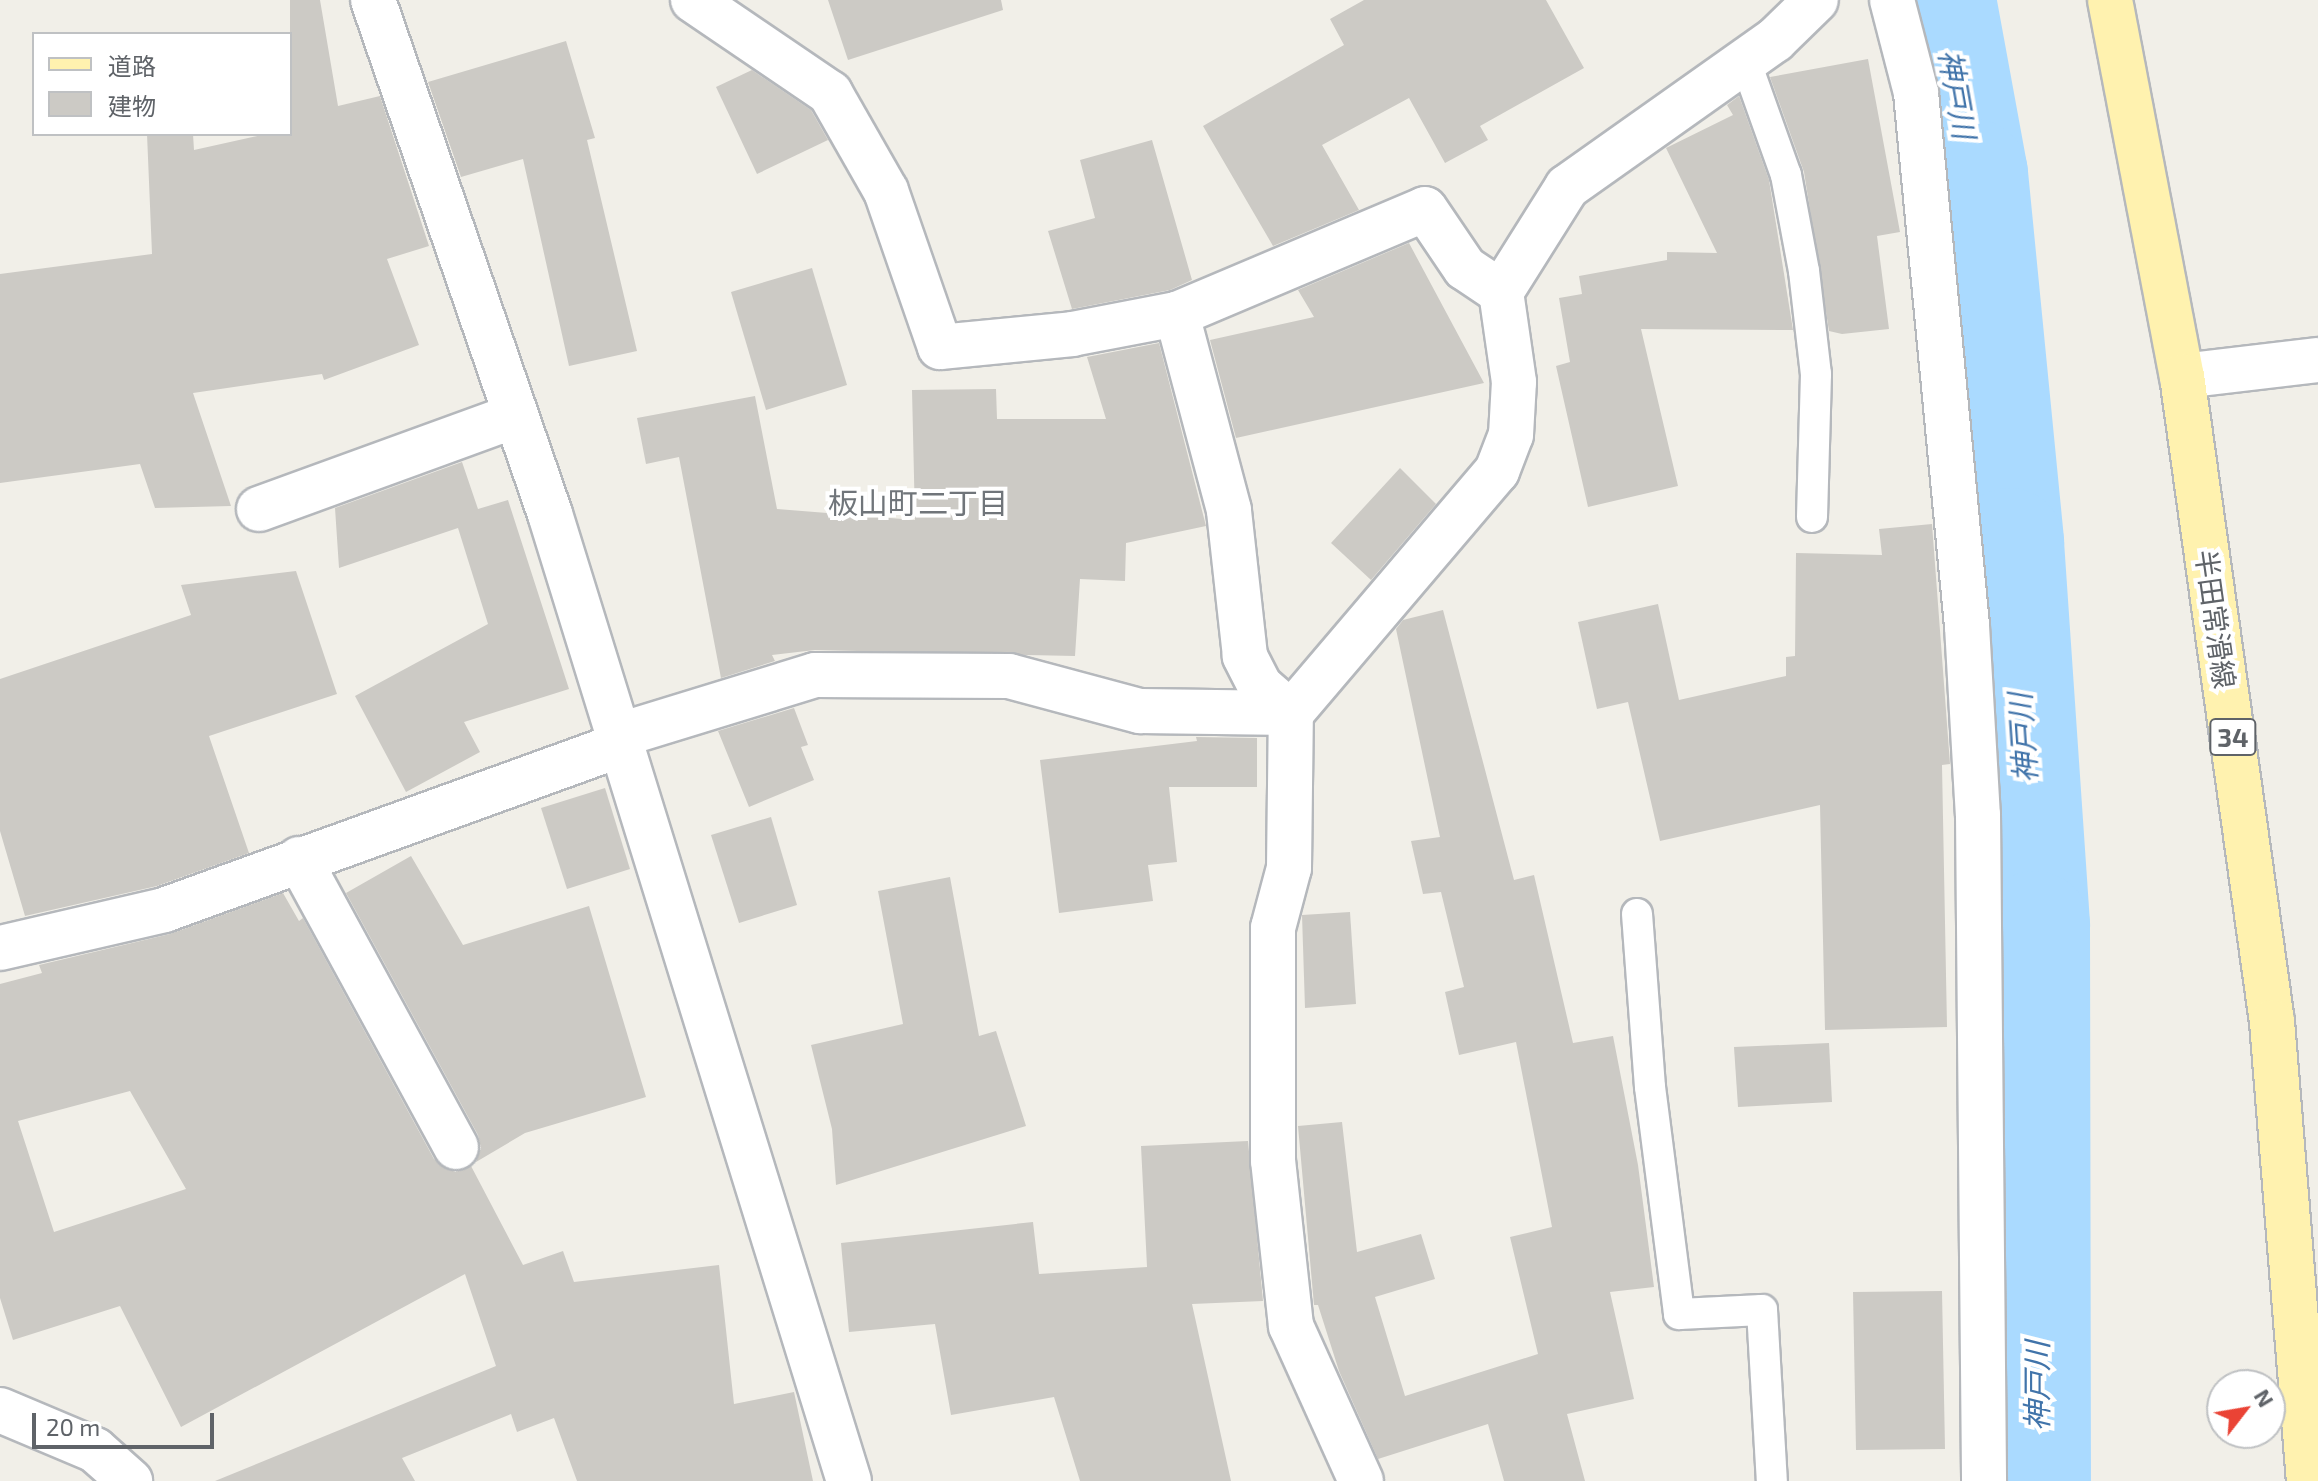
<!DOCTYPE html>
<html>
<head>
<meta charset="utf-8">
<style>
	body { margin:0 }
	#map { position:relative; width:2318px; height:1481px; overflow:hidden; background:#f1efe8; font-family:"Exo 2","Noto Sans JP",sans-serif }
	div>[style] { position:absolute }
	.river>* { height:110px; margin:-55px; padding:0 55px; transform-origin:55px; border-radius:55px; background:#aadaff }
	.building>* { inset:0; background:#cccac5 }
	.roads { filter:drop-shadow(2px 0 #b5b8bc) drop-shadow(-2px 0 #b5b8bc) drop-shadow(0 2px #b5b8bc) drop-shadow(0 -2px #b5b8bc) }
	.service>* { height:30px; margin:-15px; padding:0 15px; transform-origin:15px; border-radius:15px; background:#fff }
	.minor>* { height:44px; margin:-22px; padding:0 22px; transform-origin:22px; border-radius:22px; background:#fff }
	.primary>* { height:44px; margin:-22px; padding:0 22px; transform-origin:22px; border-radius:22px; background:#fff2af }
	span { translate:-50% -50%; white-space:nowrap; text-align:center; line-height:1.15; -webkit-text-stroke:8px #fff; paint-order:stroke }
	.shield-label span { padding:2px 6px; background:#fff; border:2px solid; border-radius:6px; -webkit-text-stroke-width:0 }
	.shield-label { font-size:26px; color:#5f6368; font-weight:700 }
	.street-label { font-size:28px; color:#5f6368 }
	.water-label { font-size:30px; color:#4174aa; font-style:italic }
	.neighbourhood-label { font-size:30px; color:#70757a }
	.legend { position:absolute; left:32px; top:32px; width:260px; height:104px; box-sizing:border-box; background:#fff; border:2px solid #bfc1c3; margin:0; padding:10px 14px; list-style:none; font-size:24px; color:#5f6368 }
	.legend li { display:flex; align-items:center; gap:16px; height:40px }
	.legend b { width:40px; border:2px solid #bfc1c3 }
	.north { position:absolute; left:2206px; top:1369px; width:80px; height:80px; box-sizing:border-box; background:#fff; border:2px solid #bfc1c3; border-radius:50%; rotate:59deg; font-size:22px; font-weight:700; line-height:32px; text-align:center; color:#5f6368 }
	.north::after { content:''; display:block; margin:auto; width:28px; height:36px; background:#ea4335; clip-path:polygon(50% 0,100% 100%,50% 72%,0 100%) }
	.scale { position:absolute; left:32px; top:1413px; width:182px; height:36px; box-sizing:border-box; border:4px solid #5f6368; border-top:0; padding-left:10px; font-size:24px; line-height:28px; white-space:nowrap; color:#5f6368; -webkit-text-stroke:6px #fff; paint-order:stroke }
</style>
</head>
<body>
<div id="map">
	<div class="river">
		<i style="left:1941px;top:0;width:177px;rotate:79.6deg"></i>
		<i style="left:1973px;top:174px;width:371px;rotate:84.4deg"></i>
		<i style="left:2009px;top:543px;width:384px;rotate:86.1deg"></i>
		<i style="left:2035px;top:926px;width:555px;rotate:89.9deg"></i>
	</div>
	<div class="building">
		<i style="clip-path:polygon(290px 0,320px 0,338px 106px,380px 96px,429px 246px,387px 259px,419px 345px,324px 380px,322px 374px,193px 393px,231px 506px,155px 508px,140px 464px,0 483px,0 274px,152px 254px,147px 134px,193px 134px,194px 150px,266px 134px,290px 134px)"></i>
		<i style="clip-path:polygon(828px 0,1001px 0,1003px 10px,848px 60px)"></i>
		<i style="clip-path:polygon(1364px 0,1546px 0,1584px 68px,1480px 126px,1488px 140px,1445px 163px,1409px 98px,1322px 145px,1359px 210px,1273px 246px,1203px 126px,1344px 45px,1330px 19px)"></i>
		<i style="clip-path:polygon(566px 41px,595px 138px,587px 140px,637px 351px,569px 366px,523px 159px,461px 177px,428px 82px)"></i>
		<i style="clip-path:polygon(1868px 59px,1900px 232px,1877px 236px,1889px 329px,1842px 334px,1829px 331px,1804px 172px,1770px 77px)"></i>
		<i style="clip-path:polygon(752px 70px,811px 110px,828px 140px,757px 174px,716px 87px)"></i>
		<i style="clip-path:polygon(1739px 96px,1769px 180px,1793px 330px,1641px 329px,1678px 486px,1588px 507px,1556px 366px,1570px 362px,1559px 298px,1582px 294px,1579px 276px,1667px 260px,1667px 252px,1717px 253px,1666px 148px,1733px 115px,1727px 105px)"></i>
		<i style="clip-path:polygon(1152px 140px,1192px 280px,1170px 290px,1072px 309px,1048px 231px,1095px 218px,1080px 160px)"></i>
		<i style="clip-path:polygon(1409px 243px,1484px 383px,1236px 438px,1210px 340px,1314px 317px,1298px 290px)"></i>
		<i style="clip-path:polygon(812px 268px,847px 385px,766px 410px,731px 292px)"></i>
		<i style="clip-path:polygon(1159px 343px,1206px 526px,1126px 543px,1125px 581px,1080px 579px,1075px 656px,815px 650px,772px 655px,775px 661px,721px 678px,679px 457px,646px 464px,637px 418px,755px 396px,777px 509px,915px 520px,912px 390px,996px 389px,997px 419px,1106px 419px,1087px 357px)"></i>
		<i style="clip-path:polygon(462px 462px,478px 509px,508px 500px,569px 689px,464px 722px,480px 752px,406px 792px,355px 696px,488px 624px,458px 528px,339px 568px,335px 508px)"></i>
		<i style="clip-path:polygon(1400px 468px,1436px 504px,1371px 580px,1331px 543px)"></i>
		<i style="clip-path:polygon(1932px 524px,1950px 764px,1942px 765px,1947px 1027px,1825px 1030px,1820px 805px,1660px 841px,1628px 702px,1597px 709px,1578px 622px,1658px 604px,1679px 700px,1786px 676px,1786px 657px,1795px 656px,1796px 553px,1882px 555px,1879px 529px)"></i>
		<i style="clip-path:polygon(296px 571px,337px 694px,209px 736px,249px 853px,157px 886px,25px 916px,0 831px,0 679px,191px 615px,181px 585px)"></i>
		<i style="clip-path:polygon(1443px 610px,1514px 880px,1534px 875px,1573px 1043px,1613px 1036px,1638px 1165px,1654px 1287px,1610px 1292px,1634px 1399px,1567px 1414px,1585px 1481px,1504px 1481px,1488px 1424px,1378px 1459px,1339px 1371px,1318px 1305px,1314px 1305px,1298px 1126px,1342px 1122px,1357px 1252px,1421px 1234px,1435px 1279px,1375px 1297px,1405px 1396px,1538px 1354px,1510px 1237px,1552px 1227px,1516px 1042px,1459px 1055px,1445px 992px,1464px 987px,1441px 892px,1423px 894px,1411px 841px,1440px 837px,1396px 629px,1403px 620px)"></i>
		<i style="clip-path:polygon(794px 708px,808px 745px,801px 747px,814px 780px,749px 807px,718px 731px)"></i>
		<i style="clip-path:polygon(1196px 737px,1257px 738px,1257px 787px,1169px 787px,1177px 862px,1148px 865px,1153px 901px,1059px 913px,1040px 760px,1197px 741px)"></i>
		<i style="clip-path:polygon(605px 788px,630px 869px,567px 889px,541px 808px)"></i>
		<i style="clip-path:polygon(771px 817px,797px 905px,739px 923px,711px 835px)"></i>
		<i style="clip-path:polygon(411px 856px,463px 945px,589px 906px,646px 1097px,525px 1133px,476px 1162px,481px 1148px,478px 1135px,346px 893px)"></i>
		<i style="clip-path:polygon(950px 877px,979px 1036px,996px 1031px,1026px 1126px,836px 1185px,832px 1129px,811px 1045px,903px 1024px,878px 891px)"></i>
		<i style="clip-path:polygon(evenodd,283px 893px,299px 921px,303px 918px,434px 1159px,455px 1172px,471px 1166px,523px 1265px,563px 1251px,574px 1282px,719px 1265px,734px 1404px,794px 1392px,813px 1481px,577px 1481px,554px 1418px,517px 1432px,511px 1414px,402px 1458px,415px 1481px,215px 1481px,496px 1366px,465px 1274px,181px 1427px,120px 1306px,13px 1340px,0 1298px,0 984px,42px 973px,39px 965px,170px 934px,283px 893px,130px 1091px,186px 1189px,54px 1232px,18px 1121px,130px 1091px)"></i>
		<i style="clip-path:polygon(1350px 912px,1356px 1004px,1305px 1008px,1302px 915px)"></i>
		<i style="clip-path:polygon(1829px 1043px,1832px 1102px,1738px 1107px,1734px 1047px)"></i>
		<i style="clip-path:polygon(1248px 1141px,1263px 1301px,1192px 1304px,1231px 1481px,1080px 1481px,1054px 1397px,951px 1415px,935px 1324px,849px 1332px,841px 1243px,1033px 1222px,1039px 1274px,1147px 1267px,1141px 1146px)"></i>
		<i style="clip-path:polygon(1942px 1291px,1945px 1449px,1856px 1450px,1853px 1292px)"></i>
	</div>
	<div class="roads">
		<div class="service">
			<i style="left:1745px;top:60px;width:122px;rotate:70.4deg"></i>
			<i style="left:1786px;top:175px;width:98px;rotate:79.4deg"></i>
			<i style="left:1804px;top:271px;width:104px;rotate:83.4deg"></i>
			<i style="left:1816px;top:374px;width:143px;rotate:91.6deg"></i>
			<i style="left:1637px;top:914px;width:173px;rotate:85.7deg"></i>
			<i style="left:1650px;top:1087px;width:229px;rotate:82.7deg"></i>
			<i style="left:1679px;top:1314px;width:83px;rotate:-2.8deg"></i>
			<i style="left:1762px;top:1310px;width:171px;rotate:86.7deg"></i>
		</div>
		<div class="minor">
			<i style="left:373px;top:0;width:544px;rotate:71deg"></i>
			<i style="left:550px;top:514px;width:1012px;rotate:72.82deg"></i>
			<i style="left:693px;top:0;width:166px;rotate:34.2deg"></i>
			<i style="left:830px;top:93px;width:113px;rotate:60.3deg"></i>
			<i style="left:886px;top:191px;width:165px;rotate:70.9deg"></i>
			<i style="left:940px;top:347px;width:133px;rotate:-5.6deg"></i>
			<i style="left:1072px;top:334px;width:107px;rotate:-10.8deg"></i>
			<i style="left:1177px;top:314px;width:269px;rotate:-22.9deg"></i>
			<i style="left:1425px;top:209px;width:71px;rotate:55.9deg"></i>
			<i style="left:1465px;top:268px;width:43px;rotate:33.7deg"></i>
			<i style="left:1892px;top:0;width:96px;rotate:75.5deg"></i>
			<i style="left:1916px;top:93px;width:535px;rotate:84.53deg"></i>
			<i style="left:1967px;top:626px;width:189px;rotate:86.7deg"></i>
			<i style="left:1978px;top:815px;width:666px;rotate:89.48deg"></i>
			<i style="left:2182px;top:376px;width:137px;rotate:-6.7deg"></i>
			<i style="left:259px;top:509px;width:272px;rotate:-20deg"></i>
			<i style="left:620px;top:735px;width:204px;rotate:-17.1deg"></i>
			<i style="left:815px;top:675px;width:194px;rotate:0.3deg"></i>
			<i style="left:1009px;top:676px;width:136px;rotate:15deg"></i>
			<i style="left:1140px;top:711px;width:151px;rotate:0.8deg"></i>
			<i style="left:1291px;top:713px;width:41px;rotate:-138.9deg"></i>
			<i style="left:1260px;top:686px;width:34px;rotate:-117deg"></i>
			<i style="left:1245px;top:656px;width:147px;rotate:-96.3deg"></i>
			<i style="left:1229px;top:510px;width:203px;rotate:-104.9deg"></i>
			<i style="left:299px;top:859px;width:328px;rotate:61.4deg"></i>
			<i style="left:0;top:948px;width:168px;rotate:-13deg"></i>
			<i style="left:164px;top:910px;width:487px;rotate:-19.9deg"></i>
			<i style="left:0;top:1410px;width:103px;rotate:22.8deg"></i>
			<i style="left:95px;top:1450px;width:47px;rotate:41.5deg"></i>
			<i style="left:1361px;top:1481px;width:170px;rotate:-114.3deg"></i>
			<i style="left:1291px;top:1326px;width:166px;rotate:-96.2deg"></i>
			<i style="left:1273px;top:1161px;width:233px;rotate:-90deg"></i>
			<i style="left:1273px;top:928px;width:62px;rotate:-75.1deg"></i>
			<i style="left:1289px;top:868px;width:155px;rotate:-89.3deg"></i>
			<i style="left:1291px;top:713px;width:318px;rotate:-49.6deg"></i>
			<i style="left:1497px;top:471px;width:39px;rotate:-69deg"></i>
			<i style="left:1511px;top:435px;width:53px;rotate:-86.8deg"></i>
			<i style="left:1514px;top:382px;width:91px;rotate:-98.2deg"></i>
			<i style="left:1501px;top:292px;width:124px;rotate:-57.8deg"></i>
			<i style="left:1567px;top:187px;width:255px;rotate:-35.3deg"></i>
			<i style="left:1775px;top:40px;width:57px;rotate:-44.3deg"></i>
		</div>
		<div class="primary">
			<i style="left:2110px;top:0;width:383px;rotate:79.2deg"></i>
			<i style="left:2182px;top:376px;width:652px;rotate:82.07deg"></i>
			<i style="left:2272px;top:1022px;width:460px;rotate:85.4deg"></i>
		</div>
	</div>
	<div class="shield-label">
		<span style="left:2233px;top:737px">34</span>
	</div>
	<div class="street-label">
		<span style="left:2216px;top:619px;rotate:82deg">半田常滑線</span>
	</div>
	<div class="water-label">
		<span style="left:1958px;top:94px;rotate:80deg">神戸川</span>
		<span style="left:2022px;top:738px;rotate:-94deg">神戸川</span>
		<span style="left:2036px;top:1386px;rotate:-90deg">神戸川</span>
	</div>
	<div class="neighbourhood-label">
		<span style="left:918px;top:502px">板山町二丁目</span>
	</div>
	<ul class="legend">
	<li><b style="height:10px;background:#fff2af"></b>道路</li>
	<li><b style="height:22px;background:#cccac5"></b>建物</li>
	</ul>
	<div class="north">N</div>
	<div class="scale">20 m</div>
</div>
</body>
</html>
